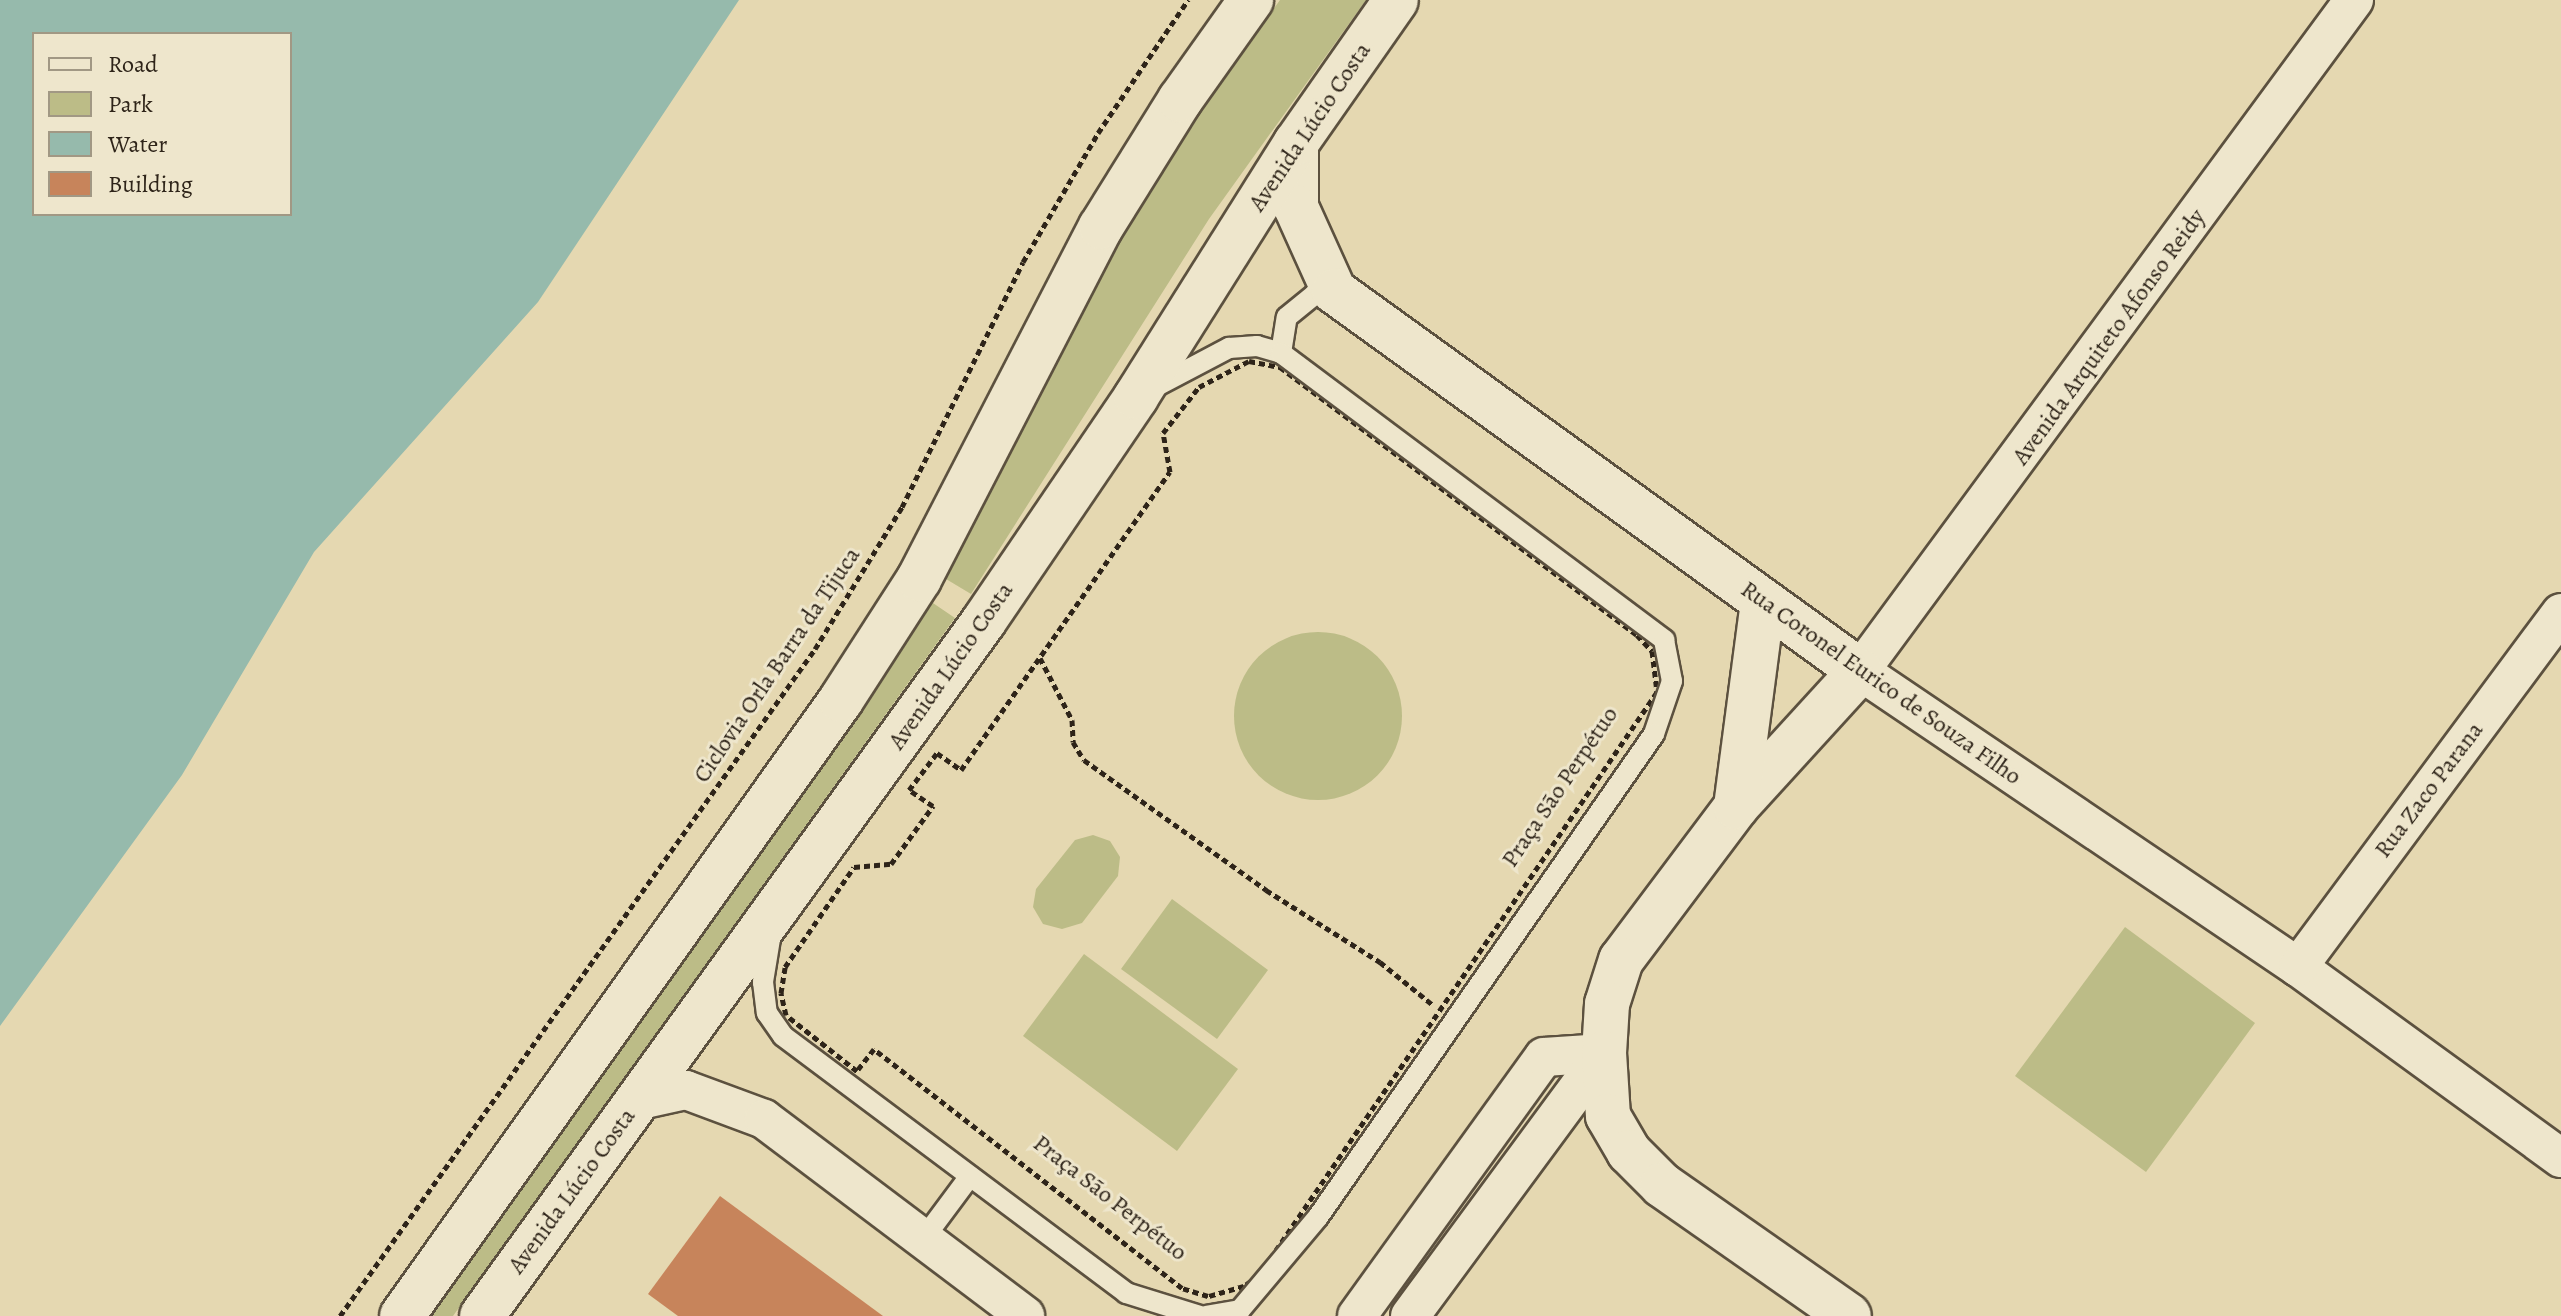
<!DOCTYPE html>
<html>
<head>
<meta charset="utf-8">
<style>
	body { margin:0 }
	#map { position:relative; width:2561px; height:1316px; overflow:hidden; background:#e5d8b1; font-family:Alegreya,serif }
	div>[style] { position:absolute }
	.green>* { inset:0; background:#bcbc87 }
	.round { border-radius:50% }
	.water>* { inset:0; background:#96baac }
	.building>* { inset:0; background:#c7845b }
	.path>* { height:5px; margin-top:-2.5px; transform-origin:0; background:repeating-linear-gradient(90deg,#2e2419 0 6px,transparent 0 10px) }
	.roads { filter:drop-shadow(2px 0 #5c513f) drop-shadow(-2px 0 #5c513f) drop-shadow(0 2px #5c513f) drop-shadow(0 -2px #5c513f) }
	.service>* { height:20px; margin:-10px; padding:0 10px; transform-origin:10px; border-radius:10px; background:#eee6cc }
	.minor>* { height:38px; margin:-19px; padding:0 19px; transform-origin:19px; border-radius:19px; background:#eee6cc }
	.tertiary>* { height:44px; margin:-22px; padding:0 22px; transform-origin:22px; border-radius:22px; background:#eee6cc }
	.secondary>* { height:44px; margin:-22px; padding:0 22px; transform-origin:22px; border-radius:22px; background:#eee6cc }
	span { translate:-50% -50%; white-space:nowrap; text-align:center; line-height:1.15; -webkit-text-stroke:6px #eee6cc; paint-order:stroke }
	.street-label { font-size:24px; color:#2e2419 }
	.legend { position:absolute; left:32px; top:32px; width:260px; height:184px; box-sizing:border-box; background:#eee6cc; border:2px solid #a19884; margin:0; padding:10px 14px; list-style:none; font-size:24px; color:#2e2419 }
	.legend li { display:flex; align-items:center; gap:16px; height:40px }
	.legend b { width:40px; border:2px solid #a19884 }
</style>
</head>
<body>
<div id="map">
	<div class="green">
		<i style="clip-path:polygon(1280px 0,1366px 0,1209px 219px,971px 594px,946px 579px,1090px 292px,1187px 130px)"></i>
		<i style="clip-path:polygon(930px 601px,955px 618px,453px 1316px,430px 1316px,863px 707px)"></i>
		<i class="round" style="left:1234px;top:632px;width:168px;height:168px"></i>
		<i style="clip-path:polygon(1093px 835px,1110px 841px,1120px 857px,1118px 876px,1082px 923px,1062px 929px,1043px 924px,1033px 907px,1036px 889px,1075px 840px)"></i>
		<i style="clip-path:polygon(1172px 899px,1268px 970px,1217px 1039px,1121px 969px)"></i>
		<i style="clip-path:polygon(2125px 927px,2255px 1023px,2146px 1172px,2015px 1076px)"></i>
		<i style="clip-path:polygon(1084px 954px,1238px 1069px,1177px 1151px,1023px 1036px)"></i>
	</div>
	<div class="water">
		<i style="clip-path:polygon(evenodd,0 0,739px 0,538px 302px,314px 552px,182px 775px,0 1026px,0 0,34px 34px,290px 34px,290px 214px,34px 214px,34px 34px)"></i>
	</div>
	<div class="building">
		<i style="clip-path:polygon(720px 1196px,883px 1316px,678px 1316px,648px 1294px)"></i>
	</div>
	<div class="path">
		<i style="left:1249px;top:361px;width:32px;rotate:11deg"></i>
		<i style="left:1280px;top:367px;width:446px;rotate:36.9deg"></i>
		<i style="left:1637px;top:635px;width:22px;rotate:47deg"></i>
		<i style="left:1652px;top:651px;width:41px;rotate:83deg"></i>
		<i style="left:1657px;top:692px;width:706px;rotate:124.32deg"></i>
		<i style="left:1259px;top:1275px;width:19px;rotate:144deg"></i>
		<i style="left:1244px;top:1286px;width:37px;rotate:164deg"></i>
		<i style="left:1208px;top:1296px;width:27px;rotate:-163deg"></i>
		<i style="left:1182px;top:1288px;width:390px;rotate:-142.2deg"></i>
		<i style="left:874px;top:1049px;width:28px;rotate:128deg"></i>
		<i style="left:857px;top:1071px;width:90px;rotate:-141.7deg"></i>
		<i style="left:786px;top:1015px;width:23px;rotate:-103deg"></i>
		<i style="left:781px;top:993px;width:26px;rotate:-81deg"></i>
		<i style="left:785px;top:967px;width:121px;rotate:-55.4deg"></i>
		<i style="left:854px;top:867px;width:37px;rotate:-5deg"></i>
		<i style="left:891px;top:864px;width:72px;rotate:-54.1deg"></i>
		<i style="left:933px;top:806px;width:29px;rotate:-146deg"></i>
		<i style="left:909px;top:790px;width:46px;rotate:-52.9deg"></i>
		<i style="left:937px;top:753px;width:29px;rotate:35deg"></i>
		<i style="left:961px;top:770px;width:364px;rotate:-55deg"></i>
		<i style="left:1170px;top:472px;width:40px;rotate:-100deg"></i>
		<i style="left:1163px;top:433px;width:58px;rotate:-52deg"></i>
		<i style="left:1199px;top:387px;width:56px;rotate:-27.5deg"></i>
		<i style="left:1040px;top:658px;width:70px;rotate:62.7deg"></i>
		<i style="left:1072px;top:720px;width:22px;rotate:87deg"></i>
		<i style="left:1073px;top:742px;width:21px;rotate:59deg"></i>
		<i style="left:1084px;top:760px;width:224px;rotate:35.5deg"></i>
		<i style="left:1266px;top:890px;width:135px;rotate:32.3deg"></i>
		<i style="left:1380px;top:962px;width:68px;rotate:39.1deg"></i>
		<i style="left:340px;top:1316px;width:819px;rotate:-54.54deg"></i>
		<i style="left:815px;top:649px;width:167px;rotate:-58.5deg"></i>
		<i style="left:902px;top:507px;width:273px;rotate:-63.7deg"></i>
		<i style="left:1023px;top:262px;width:149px;rotate:-59.8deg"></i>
		<i style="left:1098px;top:133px;width:161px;rotate:-55.9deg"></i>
	</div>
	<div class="roads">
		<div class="service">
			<i style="left:1281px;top:353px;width:36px;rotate:-81deg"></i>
			<i style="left:1287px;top:317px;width:36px;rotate:-39deg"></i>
			<i style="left:1315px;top:294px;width:19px;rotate:-9deg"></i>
			<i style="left:1153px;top:388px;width:86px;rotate:-27.8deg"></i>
			<i style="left:1229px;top:348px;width:28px;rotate:-4deg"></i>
			<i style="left:1257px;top:346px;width:25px;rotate:16deg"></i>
			<i style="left:1281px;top:353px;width:479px;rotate:36.8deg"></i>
			<i style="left:1664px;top:640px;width:42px;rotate:79deg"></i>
			<i style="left:1672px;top:681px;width:56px;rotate:108.8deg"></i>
			<i style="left:1654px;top:734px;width:588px;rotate:124.82deg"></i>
			<i style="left:1318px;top:1217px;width:121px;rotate:130deg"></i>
			<i style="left:1240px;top:1310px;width:34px;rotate:170deg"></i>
			<i style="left:771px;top:933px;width:50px;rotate:99.3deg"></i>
			<i style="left:763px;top:982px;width:31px;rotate:83deg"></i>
			<i style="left:767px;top:1013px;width:28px;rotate:55deg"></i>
			<i style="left:783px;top:1036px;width:429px;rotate:36.8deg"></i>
			<i style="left:1126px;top:1293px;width:77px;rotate:17.3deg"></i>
			<i style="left:924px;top:1238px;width:77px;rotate:-53.4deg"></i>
		</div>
		<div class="minor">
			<i style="left:2354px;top:0;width:833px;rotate:126.36deg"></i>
			<i style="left:1860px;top:671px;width:529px;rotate:34.05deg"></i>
			<i style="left:2298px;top:967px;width:325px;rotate:36deg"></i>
			<i style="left:2298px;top:967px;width:441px;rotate:-53.4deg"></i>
			<i style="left:636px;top:1101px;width:51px;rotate:-12.4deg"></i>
			<i style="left:686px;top:1090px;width:83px;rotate:20.4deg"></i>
			<i style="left:764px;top:1119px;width:327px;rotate:37deg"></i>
			<i style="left:1357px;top:1316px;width:319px;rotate:-54.2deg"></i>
			<i style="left:1544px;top:1057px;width:60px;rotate:-3.8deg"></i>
			<i style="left:1410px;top:1316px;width:327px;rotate:-53.6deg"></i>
		</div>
		<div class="tertiary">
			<i style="left:1296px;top:143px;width:64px;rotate:90deg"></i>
			<i style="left:1296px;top:207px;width:92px;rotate:65.7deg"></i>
			<i style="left:1334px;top:291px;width:649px;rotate:35.85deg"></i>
			<i style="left:1860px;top:671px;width:184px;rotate:132.4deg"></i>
			<i style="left:1736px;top:807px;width:191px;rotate:126.9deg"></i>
			<i style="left:1621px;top:960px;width:46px;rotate:107.7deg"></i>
			<i style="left:1607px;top:1004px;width:49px;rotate:93.5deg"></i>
			<i style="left:1604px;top:1053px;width:63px;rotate:86.4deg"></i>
			<i style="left:1608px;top:1116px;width:42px;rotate:59.7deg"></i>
			<i style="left:1629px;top:1152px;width:47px;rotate:45deg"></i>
			<i style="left:1662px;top:1185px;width:228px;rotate:35deg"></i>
			<i style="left:1736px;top:807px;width:206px;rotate:-82.5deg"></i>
		</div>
		<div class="secondary">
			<i style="left:402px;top:1316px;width:756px;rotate:-54.52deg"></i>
			<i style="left:841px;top:700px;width:144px;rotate:-57.2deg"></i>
			<i style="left:919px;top:579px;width:396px;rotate:-62.7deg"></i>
			<i style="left:1101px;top:227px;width:150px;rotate:-58.1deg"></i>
			<i style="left:1180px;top:100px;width:123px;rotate:-54.6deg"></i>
			<i style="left:482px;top:1316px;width:857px;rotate:-54.16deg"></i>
			<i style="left:984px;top:621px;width:271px;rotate:-55.8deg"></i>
			<i style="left:1136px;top:397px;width:300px;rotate:-57.8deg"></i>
			<i style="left:1296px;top:143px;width:174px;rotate:-55deg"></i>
		</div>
	</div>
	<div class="street-label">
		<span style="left:1310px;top:127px;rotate:-56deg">Avenida Lúcio Costa</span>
		<span style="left:2109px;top:337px;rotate:-54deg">Avenida Arquiteto Afonso Reidy</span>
		<span style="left:777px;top:665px;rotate:-56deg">Ciclovia Orla Barra da Tijuca</span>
		<span style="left:951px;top:666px;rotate:-55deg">Avenida Lúcio Costa</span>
		<span style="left:1881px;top:683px;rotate:35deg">Rua Coronel Eurico de Souza Filho</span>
		<span style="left:1560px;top:787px;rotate:-56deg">Praça São Perpétuo</span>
		<span style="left:2429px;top:790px;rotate:-53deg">Rua Zaco Parana</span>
		<span style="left:572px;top:1191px;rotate:-54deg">Avenida Lúcio Costa</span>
		<span style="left:1110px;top:1198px;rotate:38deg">Praça São Perpétuo</span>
	</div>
	<ul class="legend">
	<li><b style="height:10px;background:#eee6cc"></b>Road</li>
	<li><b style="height:22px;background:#bcbc87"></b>Park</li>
	<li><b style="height:22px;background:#96baac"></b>Water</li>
	<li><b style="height:22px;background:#c7845b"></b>Building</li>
	</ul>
</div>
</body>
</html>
